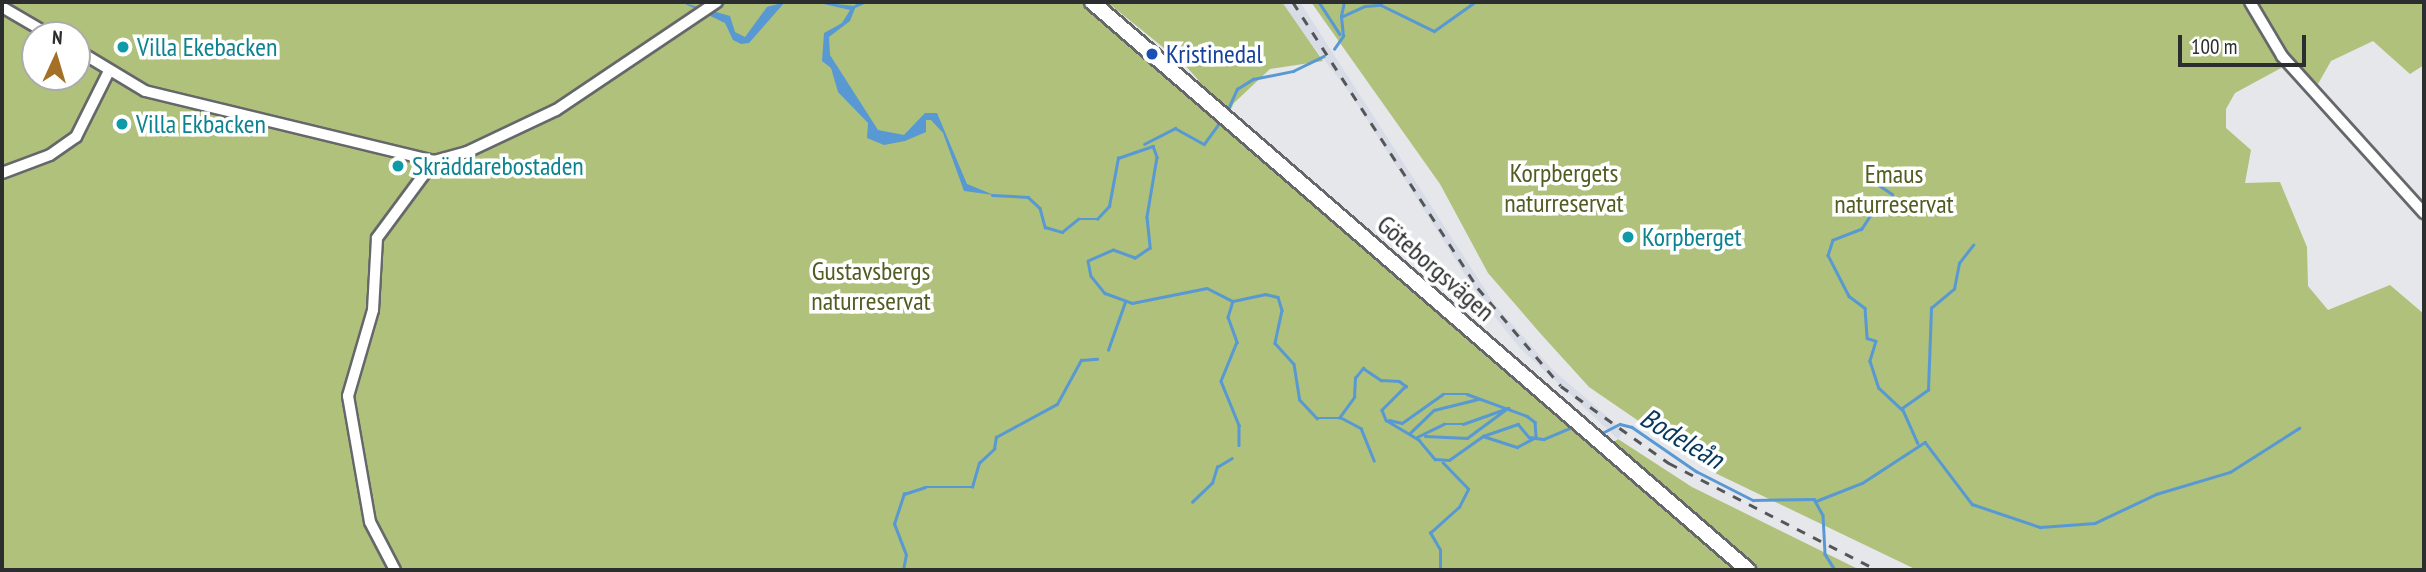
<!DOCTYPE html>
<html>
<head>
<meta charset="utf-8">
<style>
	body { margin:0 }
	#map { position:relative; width:2426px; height:572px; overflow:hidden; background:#e6e7eb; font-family:"PT Sans Narrow",sans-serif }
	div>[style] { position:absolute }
	.built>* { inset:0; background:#d8dce7 }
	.green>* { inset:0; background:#afc17a }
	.water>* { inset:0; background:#5899d3 }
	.stream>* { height:2.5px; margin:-1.25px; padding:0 1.25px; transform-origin:1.25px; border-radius:1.25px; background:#5899d3 }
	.building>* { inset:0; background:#a8a9ad }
	.roads { filter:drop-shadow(2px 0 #65676a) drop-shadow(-2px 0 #65676a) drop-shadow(0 2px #65676a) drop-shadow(0 -2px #65676a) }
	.street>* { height:10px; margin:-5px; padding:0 5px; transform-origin:5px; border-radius:5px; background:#fff }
	.secondary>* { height:14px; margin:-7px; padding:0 7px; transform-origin:7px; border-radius:7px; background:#fff }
	.rail>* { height:2.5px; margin-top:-1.25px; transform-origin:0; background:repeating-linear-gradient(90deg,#545557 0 9px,transparent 0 18px) }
	.dots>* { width:19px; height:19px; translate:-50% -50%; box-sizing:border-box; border:4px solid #fff; border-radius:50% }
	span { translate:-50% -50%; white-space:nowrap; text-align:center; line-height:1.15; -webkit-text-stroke:7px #fff; paint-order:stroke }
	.culture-label { font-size:26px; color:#0d838f }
	.left { translate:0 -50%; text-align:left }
	.transit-label { font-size:26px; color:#164399 }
	.park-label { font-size:26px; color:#505c22 }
	.street-label { font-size:26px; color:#2c2d2e }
	.water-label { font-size:28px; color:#04375e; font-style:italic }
	.frame { position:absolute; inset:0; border:4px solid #2c2d2e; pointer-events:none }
	.north { position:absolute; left:21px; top:21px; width:70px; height:70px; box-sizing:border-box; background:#fff; border:2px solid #ababab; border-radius:50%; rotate:4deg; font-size:19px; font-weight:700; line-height:28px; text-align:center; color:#2c2d2e }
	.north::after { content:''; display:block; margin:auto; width:24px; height:32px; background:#a47028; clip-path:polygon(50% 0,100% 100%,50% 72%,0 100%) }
	.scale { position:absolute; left:2178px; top:35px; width:128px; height:32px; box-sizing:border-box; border:4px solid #2c2d2e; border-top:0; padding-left:9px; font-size:21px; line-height:24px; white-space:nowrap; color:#2c2d2e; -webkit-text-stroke:5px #fff; paint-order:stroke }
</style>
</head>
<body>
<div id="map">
	<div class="built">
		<i style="clip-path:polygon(1279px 2px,1300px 2px,1495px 305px,1553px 370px,1624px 431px,1618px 439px,1521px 349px,1481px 300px,1350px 93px)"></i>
	</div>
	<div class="green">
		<i style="clip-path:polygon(evenodd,2px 2px,1091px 2px,1190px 90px,1200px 82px,1185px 65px,1107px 2px,1282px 2px,1323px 61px,1270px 69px,1234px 103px,1225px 121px,1604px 450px,1618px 439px,1692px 487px,1860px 570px,2px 570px,2px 2px,35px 35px,77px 35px,77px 77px,35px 77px,35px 35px)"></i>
		<i style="clip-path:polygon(1311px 2px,2424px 2px,2424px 65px,2410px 74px,2373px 41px,2331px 61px,2318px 84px,2294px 61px,2235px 93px,2226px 109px,2226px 128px,2251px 150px,2245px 183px,2280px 182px,2307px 247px,2308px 286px,2328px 310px,2390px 285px,2424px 314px,2424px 570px,1917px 570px,1713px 472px,1589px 387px,1540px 333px,1488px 273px,1440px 184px)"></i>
	</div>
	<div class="water">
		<i style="clip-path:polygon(681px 2px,730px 16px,735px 32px,745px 37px,767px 7px,785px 2px,749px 43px,741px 44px,733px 40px,725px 23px)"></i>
		<i style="clip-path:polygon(815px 2px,856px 6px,850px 21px,829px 37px,830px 55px,878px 130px,904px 135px,925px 113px,937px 113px,967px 184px,994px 195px,964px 191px,943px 133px,931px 120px,926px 120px,926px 132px,905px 141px,884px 145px,867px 138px,868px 123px,838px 92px,831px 68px,822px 61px,824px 33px,842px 23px,850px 10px)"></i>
	</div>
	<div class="stream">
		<i style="left:1319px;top:2px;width:38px;rotate:57deg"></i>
		<i style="left:855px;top:6px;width:10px;rotate:-24deg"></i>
		<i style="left:1341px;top:16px;width:14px;rotate:-78deg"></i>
		<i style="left:1334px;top:49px;width:16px;rotate:-55deg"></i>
		<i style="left:1343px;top:36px;width:19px;rotate:-96deg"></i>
		<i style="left:1341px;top:17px;width:26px;rotate:-25deg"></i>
		<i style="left:1365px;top:6px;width:16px;rotate:-4deg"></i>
		<i style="left:1381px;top:5px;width:59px;rotate:26.1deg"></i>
		<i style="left:1434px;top:31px;width:50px;rotate:-35.3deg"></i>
		<i style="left:1228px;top:109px;width:22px;rotate:-66deg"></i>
		<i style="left:1237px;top:89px;width:19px;rotate:-32deg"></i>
		<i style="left:1253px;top:79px;width:41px;rotate:-11.3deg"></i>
		<i style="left:1293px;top:71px;width:34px;rotate:-26deg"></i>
		<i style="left:1144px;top:144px;width:35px;rotate:-27deg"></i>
		<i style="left:1175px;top:128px;width:33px;rotate:29deg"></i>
		<i style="left:1204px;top:144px;width:27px;rotate:-54deg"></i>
		<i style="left:1864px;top:175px;width:34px;rotate:34deg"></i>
		<i style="left:1892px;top:194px;width:13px;rotate:67deg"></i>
		<i style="left:1897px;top:206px;width:28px;rotate:161deg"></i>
		<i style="left:1871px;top:215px;width:17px;rotate:123deg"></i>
		<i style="left:1862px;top:229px;width:31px;rotate:159deg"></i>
		<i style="left:1833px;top:240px;width:16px;rotate:108deg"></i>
		<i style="left:1828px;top:255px;width:46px;rotate:62.9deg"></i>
		<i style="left:1849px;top:296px;width:20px;rotate:37deg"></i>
		<i style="left:1865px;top:308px;width:30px;rotate:86deg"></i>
		<i style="left:1867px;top:338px;width:9px;rotate:18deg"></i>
		<i style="left:1876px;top:341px;width:21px;rotate:107deg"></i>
		<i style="left:1870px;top:361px;width:28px;rotate:72deg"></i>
		<i style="left:1879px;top:388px;width:33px;rotate:43deg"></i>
		<i style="left:1903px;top:410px;width:36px;rotate:66deg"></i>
		<i style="left:992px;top:195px;width:36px;rotate:3deg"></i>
		<i style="left:1028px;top:197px;width:16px;rotate:43deg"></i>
		<i style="left:1040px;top:208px;width:20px;rotate:75deg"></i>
		<i style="left:1045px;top:227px;width:18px;rotate:16deg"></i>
		<i style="left:1062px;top:232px;width:21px;rotate:-39deg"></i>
		<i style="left:1078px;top:219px;width:19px"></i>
		<i style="left:1097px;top:219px;width:18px;rotate:-47deg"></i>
		<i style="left:1109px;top:206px;width:49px;rotate:-79.4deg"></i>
		<i style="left:1118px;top:158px;width:37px;rotate:-19deg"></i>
		<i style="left:1153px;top:146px;width:12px;rotate:70deg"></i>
		<i style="left:1157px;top:157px;width:61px;rotate:99.5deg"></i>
		<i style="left:1147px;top:217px;width:31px;rotate:84deg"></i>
		<i style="left:1150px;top:248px;width:18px;rotate:146deg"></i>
		<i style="left:1135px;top:258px;width:23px;rotate:-160deg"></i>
		<i style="left:1113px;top:250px;width:27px;rotate:156deg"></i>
		<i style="left:1088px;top:261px;width:15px;rotate:79deg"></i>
		<i style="left:1091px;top:276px;width:22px;rotate:51deg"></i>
		<i style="left:1105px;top:293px;width:29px;rotate:20deg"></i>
		<i style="left:1132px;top:303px;width:76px;rotate:-11.3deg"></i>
		<i style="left:1207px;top:288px;width:29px;rotate:27deg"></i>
		<i style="left:1233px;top:301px;width:33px;rotate:-12deg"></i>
		<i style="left:1265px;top:294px;width:13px;rotate:13deg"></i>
		<i style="left:1278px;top:297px;width:14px;rotate:73deg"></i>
		<i style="left:1282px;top:310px;width:34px;rotate:102deg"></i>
		<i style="left:1275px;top:343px;width:28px;rotate:48deg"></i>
		<i style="left:1294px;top:364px;width:36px;rotate:81deg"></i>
		<i style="left:1300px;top:400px;width:25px;rotate:47deg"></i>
		<i style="left:1317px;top:418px;width:22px"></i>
		<i style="left:1339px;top:418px;width:26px;rotate:-54deg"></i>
		<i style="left:1354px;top:397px;width:19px;rotate:-87deg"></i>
		<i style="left:1355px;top:378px;width:13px;rotate:-51deg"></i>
		<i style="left:1363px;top:368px;width:22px;rotate:34deg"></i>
		<i style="left:1381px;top:380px;width:18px;rotate:3deg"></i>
		<i style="left:1399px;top:381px;width:9px;rotate:36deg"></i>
		<i style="left:1406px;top:386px;width:34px;rotate:135deg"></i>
		<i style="left:1382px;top:410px;width:11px;rotate:68deg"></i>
		<i style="left:1386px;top:420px;width:39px;rotate:31deg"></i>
		<i style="left:1419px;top:440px;width:25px;rotate:50deg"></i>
		<i style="left:1435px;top:459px;width:14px;rotate:4deg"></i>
		<i style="left:1449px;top:460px;width:42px;rotate:-35.2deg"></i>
		<i style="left:1483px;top:436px;width:36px;rotate:18deg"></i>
		<i style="left:1517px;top:447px;width:21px;rotate:-28deg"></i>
		<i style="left:1233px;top:301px;width:17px;rotate:107deg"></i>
		<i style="left:1228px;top:317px;width:27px;rotate:70deg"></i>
		<i style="left:1237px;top:342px;width:42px;rotate:112.3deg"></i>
		<i style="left:1221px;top:381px;width:48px;rotate:67.8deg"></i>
		<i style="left:1239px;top:425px;width:20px;rotate:90deg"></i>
		<i style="left:1108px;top:350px;width:51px;rotate:-70.5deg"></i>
		<i style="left:1902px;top:408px;width:32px;rotate:-35deg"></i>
		<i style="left:1928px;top:390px;width:82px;rotate:-87.9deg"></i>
		<i style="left:1931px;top:308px;width:30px;rotate:-40deg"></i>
		<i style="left:1954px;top:289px;width:26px;rotate:-79deg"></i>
		<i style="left:1959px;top:263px;width:23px;rotate:-52deg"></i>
		<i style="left:1340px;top:417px;width:24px;rotate:28deg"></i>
		<i style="left:1361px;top:428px;width:35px;rotate:68deg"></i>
		<i style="left:1389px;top:420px;width:13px;rotate:13deg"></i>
		<i style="left:1402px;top:423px;width:50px;rotate:-35.3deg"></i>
		<i style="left:1443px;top:394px;width:24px"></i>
		<i style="left:1467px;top:394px;width:64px;rotate:20.1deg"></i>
		<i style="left:1527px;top:416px;width:10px;rotate:37deg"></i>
		<i style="left:1535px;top:422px;width:15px;rotate:86deg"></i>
		<i style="left:1410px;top:433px;width:33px;rotate:-44deg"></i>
		<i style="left:1434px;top:410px;width:45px;rotate:-14deg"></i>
		<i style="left:1600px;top:434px;width:22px;rotate:-27deg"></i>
		<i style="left:1620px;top:424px;width:12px;rotate:14deg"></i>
		<i style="left:1632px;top:427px;width:78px;rotate:34.5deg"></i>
		<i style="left:1696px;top:471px;width:64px;rotate:27deg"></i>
		<i style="left:1753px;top:500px;width:61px;rotate:-0.9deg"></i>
		<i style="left:1814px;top:499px;width:18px;rotate:61deg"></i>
		<i style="left:1823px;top:515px;width:39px;rotate:87deg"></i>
		<i style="left:1825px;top:554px;width:19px;rotate:58deg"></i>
		<i style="left:1425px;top:436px;width:42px;rotate:2.7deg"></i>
		<i style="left:1467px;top:438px;width:47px;rotate:-36.4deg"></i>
		<i style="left:1483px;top:436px;width:37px;rotate:-19deg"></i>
		<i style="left:1518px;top:424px;width:17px;rotate:50deg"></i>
		<i style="left:1529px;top:437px;width:15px;rotate:8deg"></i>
		<i style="left:1544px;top:439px;width:33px;rotate:-23deg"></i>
		<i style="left:1417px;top:437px;width:30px;rotate:-26deg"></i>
		<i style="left:1444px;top:424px;width:19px"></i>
		<i style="left:1463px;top:424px;width:48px;rotate:-19.6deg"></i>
		<i style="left:1816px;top:501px;width:49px;rotate:-21.4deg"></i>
		<i style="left:1862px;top:483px;width:75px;rotate:-33.1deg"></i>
		<i style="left:1925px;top:442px;width:78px;rotate:52.8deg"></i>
		<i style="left:1972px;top:504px;width:72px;rotate:18.7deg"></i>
		<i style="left:2040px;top:527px;width:55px;rotate:-4.2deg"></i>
		<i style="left:2095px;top:523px;width:68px;rotate:-25.4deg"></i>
		<i style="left:2156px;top:494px;width:77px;rotate:-16.6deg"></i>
		<i style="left:2230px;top:472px;width:82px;rotate:-32.5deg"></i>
		<i style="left:1192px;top:502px;width:28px;rotate:-44deg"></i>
		<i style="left:1212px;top:483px;width:17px;rotate:-73deg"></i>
		<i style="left:1217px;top:467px;width:17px;rotate:-31deg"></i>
		<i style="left:903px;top:570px;width:15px;rotate:-79deg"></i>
		<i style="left:906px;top:555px;width:33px;rotate:-111deg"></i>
		<i style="left:894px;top:524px;width:32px;rotate:-72deg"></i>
		<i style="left:904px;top:494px;width:22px;rotate:-18deg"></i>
		<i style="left:925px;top:487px;width:47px"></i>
		<i style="left:972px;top:487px;width:25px;rotate:-74deg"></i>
		<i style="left:979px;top:463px;width:21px;rotate:-43deg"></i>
		<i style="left:994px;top:449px;width:12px;rotate:-81deg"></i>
		<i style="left:996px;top:437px;width:69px;rotate:-28.4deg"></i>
		<i style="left:1057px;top:404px;width:50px;rotate:-61.4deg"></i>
		<i style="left:1081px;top:360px;width:16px;rotate:-4deg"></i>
		<i style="left:1440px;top:570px;width:20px;rotate:-90deg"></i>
		<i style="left:1440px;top:550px;width:20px;rotate:-120deg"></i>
		<i style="left:1430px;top:533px;width:39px;rotate:-42deg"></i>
		<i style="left:1459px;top:507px;width:20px;rotate:-63deg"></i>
		<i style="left:1468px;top:489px;width:36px;rotate:-134deg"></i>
	</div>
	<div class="building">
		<i style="clip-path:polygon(128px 115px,132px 127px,116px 133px,111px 121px)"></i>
	</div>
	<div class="roads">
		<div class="street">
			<i style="left:2250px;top:2px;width:63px;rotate:59.3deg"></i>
			<i style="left:2282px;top:56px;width:212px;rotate:47.9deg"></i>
			<i style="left:2px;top:7px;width:56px;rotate:30.3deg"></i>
			<i style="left:77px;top:50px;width:79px;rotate:31.1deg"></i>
			<i style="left:145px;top:91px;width:297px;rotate:13.6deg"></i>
			<i style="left:434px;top:161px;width:34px;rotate:-15deg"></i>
			<i style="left:467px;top:152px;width:98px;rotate:-25.3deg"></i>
			<i style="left:556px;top:110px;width:194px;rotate:-33.9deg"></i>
			<i style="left:2px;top:173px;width:51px;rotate:-20.6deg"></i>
			<i style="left:50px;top:155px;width:32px;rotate:-35deg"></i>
			<i style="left:76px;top:137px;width:74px;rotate:-63.4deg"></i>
			<i style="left:395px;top:570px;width:54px;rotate:-117.5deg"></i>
			<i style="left:370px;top:522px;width:128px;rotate:-99.9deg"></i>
			<i style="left:348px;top:396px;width:90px;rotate:-73.8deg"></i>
			<i style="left:373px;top:310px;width:72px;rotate:-86.8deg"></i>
			<i style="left:377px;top:238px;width:96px;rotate:-53.5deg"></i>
		</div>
		<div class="secondary">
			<i style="left:1092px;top:2px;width:868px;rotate:40.89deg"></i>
		</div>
	</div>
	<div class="rail">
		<i style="left:1293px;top:2px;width:341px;rotate:57.1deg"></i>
		<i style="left:1478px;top:288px;width:128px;rotate:49.7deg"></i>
		<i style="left:1561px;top:386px;width:133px;rotate:35.5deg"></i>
		<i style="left:1669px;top:463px;width:234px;rotate:27.2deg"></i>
	</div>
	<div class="dots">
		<i style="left:123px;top:47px;background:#0f9aa8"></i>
		<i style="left:1152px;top:54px;background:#1a4fb4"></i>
		<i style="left:122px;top:124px;background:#0f9aa8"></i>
		<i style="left:398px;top:166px;background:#0f9aa8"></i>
		<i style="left:1628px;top:237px;background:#0f9aa8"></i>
	</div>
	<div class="culture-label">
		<span class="left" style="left:137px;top:47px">Villa Ekebacken</span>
		<span class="left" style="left:136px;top:124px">Villa Ekbacken</span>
		<span class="left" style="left:412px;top:166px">Skräddarebostaden</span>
		<span class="left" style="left:1642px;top:237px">Korpberget</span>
	</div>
	<div class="transit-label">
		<span class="left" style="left:1166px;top:54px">Kristinedal</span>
	</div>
	<div class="park-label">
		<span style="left:1564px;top:188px">Korpbergets<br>naturreservat</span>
		<span style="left:1894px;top:189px">Emaus<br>naturreservat</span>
		<span style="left:871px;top:286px">Gustavsbergs<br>naturreservat</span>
	</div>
	<div class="street-label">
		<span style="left:1436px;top:268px;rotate:41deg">Göteborgsvägen</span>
	</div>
	<div class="water-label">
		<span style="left:1682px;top:438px;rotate:31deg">Bodeleån</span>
	</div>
	<div class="frame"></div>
	<div class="north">N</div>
	<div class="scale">100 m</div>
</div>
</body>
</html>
